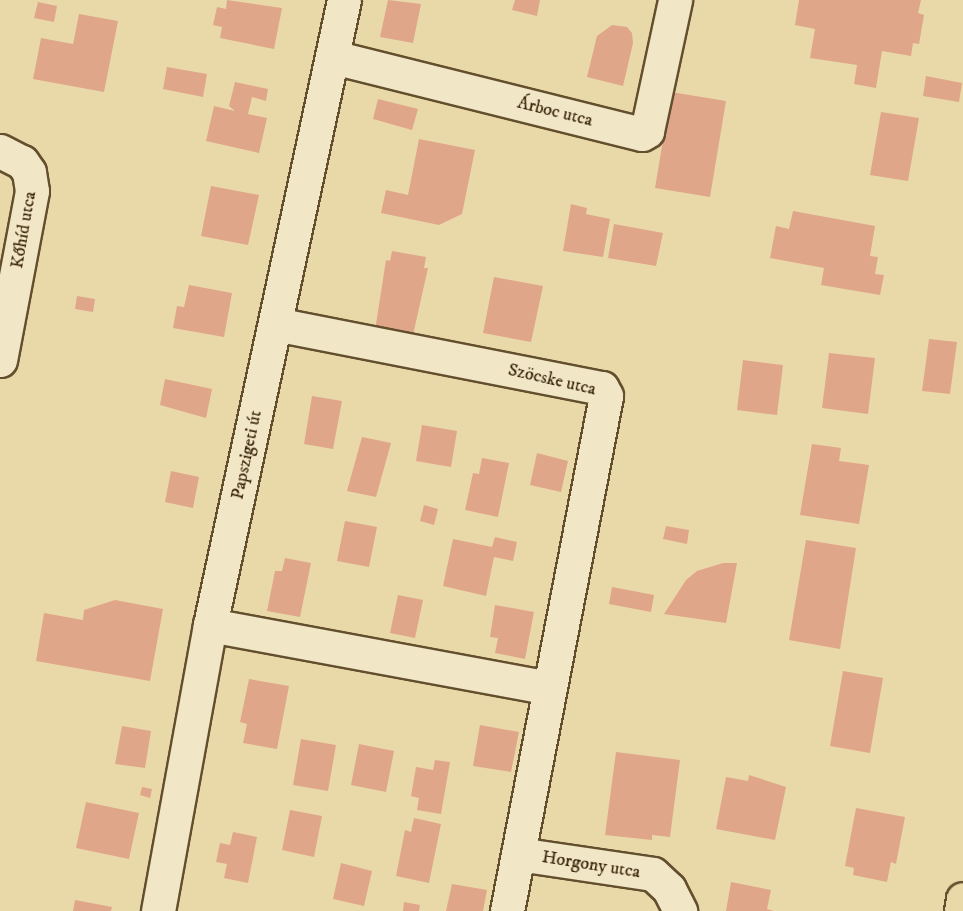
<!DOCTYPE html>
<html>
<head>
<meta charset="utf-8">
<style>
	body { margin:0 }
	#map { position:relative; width:963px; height:911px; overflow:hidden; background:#ead9a8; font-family:"IM FELL DW Pica",serif }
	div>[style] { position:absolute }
	.building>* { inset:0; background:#e0a68a }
	.roads { filter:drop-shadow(2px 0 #634f2e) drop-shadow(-2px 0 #634f2e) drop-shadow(0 2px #634f2e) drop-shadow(0 -2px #634f2e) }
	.street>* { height:33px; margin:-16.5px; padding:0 16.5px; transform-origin:16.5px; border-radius:16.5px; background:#f1e6c6 }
	.primary>* { height:33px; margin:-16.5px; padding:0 16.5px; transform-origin:16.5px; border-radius:16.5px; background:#ead9a8 }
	span { translate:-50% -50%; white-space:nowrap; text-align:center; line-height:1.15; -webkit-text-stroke:6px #f1e6c6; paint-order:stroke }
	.street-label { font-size:18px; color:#362105 }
</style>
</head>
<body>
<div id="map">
	<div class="building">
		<i style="clip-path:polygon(227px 0,282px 8px,274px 49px,220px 38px,222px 27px,213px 25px,217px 7px,226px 9px)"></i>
		<i style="clip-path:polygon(388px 0,421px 4px,413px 43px,380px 37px)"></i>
		<i style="clip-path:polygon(515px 0,540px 0,537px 16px,512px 10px)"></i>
		<i style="clip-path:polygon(799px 0,921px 0,918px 13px,924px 15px,919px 44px,913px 43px,911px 56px,882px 51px,876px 88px,854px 84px,857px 65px,810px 58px,815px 29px,795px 25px)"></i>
		<i style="clip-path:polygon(38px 2px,57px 6px,54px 22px,34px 18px)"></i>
		<i style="clip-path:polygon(79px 14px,118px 21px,104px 92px,33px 79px,41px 38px,73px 44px)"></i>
		<i style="clip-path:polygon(612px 25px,627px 27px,632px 33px,633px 43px,623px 86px,587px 77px,597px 36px)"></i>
		<i style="clip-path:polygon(167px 67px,207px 74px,203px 97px,163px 89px)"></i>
		<i style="clip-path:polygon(926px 76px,962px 83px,959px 102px,923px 96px)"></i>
		<i style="clip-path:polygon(235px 82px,268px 89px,266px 101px,252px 97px,248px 114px,267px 118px,259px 153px,206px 141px,214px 106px,235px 111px,229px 106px)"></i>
		<i style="clip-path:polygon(671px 92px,726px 101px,710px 197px,655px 188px)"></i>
		<i style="clip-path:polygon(378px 99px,418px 109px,412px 130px,373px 119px)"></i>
		<i style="clip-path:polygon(881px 112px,919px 118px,908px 181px,870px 175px)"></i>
		<i style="clip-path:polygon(419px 139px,475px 150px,462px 214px,439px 225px,381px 213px,386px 190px,408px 195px)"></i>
		<i style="clip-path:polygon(211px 186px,259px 195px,248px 245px,201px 236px)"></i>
		<i style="clip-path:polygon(571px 204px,587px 208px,586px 214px,610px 219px,603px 257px,563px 251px)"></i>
		<i style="clip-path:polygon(793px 211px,875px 226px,870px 256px,878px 257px,875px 274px,884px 275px,880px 295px,821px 285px,824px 268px,770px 258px,776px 226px,789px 229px)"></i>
		<i style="clip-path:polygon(614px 224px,663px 233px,656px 266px,608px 258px)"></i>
		<i style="clip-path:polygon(392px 251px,426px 257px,424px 268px,428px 268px,411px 344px,374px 337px,386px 260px,390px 261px)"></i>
		<i style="clip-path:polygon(494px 277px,543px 286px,531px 342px,483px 333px)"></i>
		<i style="clip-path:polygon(189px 285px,232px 293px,224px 337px,173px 328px,177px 306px,184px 307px)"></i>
		<i style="clip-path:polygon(77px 296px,95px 299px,93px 312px,75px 309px)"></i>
		<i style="clip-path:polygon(929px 339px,957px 342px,950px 394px,922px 391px)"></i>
		<i style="clip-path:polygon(829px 353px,875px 358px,868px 414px,822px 408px)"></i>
		<i style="clip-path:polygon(743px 360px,783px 365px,777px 415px,737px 410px)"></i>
		<i style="clip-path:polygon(165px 379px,212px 389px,206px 418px,160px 405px)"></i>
		<i style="clip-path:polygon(312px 396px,342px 401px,333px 449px,304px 444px)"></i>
		<i style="clip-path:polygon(422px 425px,457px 431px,451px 467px,416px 461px)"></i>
		<i style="clip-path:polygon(362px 437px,391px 443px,376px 497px,347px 491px)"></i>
		<i style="clip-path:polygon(812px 444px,841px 448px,839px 461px,869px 465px,859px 524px,800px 515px)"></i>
		<i style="clip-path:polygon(537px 453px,568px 461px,561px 492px,530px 485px)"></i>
		<i style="clip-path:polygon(482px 458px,509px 463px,498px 517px,465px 510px,473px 473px,479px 474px)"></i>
		<i style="clip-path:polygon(171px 471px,199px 477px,193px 508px,165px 502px)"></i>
		<i style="clip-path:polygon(424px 505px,438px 509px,434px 525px,420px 521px)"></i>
		<i style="clip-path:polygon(345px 521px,377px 527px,369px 567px,337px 561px)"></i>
		<i style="clip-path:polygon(666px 526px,689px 530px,687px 544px,663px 539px)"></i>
		<i style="clip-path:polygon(495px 537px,517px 542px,513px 561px,494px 557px,486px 596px,443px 586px,453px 539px,492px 547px)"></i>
		<i style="clip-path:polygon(806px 540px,856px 548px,840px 649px,789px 640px)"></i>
		<i style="clip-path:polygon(285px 558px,311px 563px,300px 617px,267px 611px,275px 571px,282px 571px)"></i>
		<i style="clip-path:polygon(723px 563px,737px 563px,726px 623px,664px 614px,686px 580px,697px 571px)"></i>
		<i style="clip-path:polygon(612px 587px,654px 595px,651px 612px,609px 604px)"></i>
		<i style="clip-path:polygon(398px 595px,423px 600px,415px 638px,390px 633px)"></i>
		<i style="clip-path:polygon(115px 600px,163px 609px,150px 681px,36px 661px,44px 613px,83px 620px,84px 610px)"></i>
		<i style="clip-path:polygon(495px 605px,534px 612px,525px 659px,495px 653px,498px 638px,490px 637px)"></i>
		<i style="clip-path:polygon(843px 671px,883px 678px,870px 753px,830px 746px)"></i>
		<i style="clip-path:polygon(249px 679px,289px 686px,277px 749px,243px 743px,247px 724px,240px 722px)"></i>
		<i style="clip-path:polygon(480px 725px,519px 732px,511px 772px,473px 766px)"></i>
		<i style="clip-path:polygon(122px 726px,151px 731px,145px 768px,115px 764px)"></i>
		<i style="clip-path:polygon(301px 739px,336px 745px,328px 791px,293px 785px)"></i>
		<i style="clip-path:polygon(359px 744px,394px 751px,386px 792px,351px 785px)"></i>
		<i style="clip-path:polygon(616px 752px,680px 760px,670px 837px,652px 835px,652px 840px,605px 835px)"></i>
		<i style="clip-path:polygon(435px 760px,450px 762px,441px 814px,417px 810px,419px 798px,411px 796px,416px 767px,433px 770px)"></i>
		<i style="clip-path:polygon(749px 775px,786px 787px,775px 840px,716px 829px,726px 777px,748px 781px)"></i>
		<i style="clip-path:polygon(142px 787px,152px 789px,150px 798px,140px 795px)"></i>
		<i style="clip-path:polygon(86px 802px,139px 813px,129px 859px,76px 848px)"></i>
		<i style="clip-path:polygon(856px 808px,905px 817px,896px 864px,891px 862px,887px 882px,853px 875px,854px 868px,845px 866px)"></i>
		<i style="clip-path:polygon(290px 810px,322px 816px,314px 857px,282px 850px)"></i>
		<i style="clip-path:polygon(414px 818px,441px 824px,429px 883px,396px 876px,405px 830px,411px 832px)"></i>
		<i style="clip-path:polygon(233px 832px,257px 837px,248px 883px,224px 878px,227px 864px,216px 862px,220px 843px,230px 845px)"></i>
		<i style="clip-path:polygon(341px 863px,372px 871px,364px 906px,333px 899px)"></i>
		<i style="clip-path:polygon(731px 882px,771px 890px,767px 909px,774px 911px,726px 911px)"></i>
		<i style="clip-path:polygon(452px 884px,487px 890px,483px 911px,446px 911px)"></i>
		<i style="clip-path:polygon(75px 900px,112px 907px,111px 911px,73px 911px)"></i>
		<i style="clip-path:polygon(404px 902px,420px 905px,419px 911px,403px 911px)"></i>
	</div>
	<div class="roads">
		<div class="street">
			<i style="left:333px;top:57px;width:318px;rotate:14deg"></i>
			<i style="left:642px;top:134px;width:6px;rotate:-31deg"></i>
			<i style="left:647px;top:131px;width:134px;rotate:-77.9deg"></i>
			<i style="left:0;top:151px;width:25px;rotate:27deg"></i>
			<i style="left:22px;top:162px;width:12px;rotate:55deg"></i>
			<i style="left:29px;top:172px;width:19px;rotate:81deg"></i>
			<i style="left:32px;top:191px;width:172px;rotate:100.7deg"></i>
			<i style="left:275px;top:324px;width:333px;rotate:11.1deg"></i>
			<i style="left:602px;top:388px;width:9px;rotate:63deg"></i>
			<i style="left:606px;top:396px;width:524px;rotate:100.88deg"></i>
			<i style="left:210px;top:625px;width:345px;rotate:10.5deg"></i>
			<i style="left:518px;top:854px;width:136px;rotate:8.4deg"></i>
			<i style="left:653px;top:874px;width:22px;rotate:43deg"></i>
			<i style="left:669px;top:889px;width:25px;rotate:63deg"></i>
			<i style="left:158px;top:911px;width:291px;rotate:-79.7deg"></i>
			<i style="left:210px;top:625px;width:639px;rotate:-77.9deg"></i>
		</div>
		<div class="primary">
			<i style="left:961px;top:911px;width:12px;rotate:-81deg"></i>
		</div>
	</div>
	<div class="street-label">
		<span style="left:555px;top:112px;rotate:14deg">Árboc utca</span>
		<span style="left:24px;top:230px;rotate:-80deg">Kőhíd utca</span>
		<span style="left:552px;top:380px;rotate:13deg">Szöcske utca</span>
		<span style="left:247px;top:455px;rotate:-78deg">Papszigeti út</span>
		<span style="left:591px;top:865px;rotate:9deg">Horgony utca</span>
	</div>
</div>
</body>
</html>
